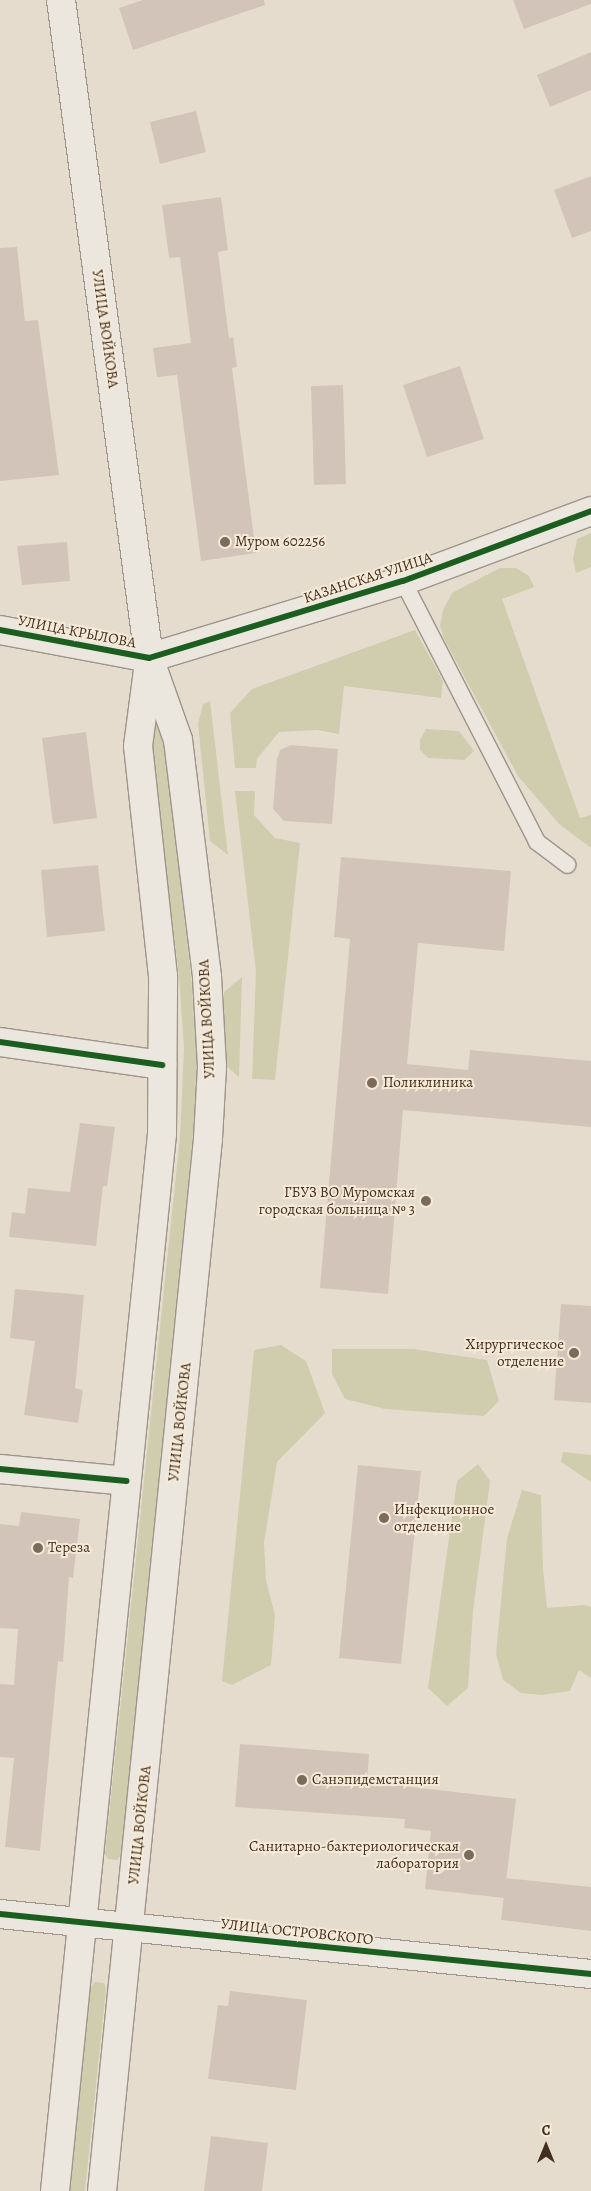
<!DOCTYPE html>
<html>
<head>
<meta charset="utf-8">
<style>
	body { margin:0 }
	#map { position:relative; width:591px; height:2191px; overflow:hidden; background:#e6dcce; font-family:Alegreya,serif }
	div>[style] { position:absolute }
	.green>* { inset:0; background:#cfcdad }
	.building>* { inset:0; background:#d3c4b9 }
	.roads { filter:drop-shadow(1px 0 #9d948a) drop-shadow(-1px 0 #9d948a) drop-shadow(0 1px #9d948a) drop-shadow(0 -1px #9d948a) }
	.service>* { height:16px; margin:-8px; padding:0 8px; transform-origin:8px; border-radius:8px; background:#ebe6de }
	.minor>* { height:28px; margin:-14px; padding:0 14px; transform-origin:14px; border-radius:14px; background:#ebe6de }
	.tertiary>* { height:28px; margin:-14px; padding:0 14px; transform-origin:14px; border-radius:14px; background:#ebe6de }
	.secondary>* { height:28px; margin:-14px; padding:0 14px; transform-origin:14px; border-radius:14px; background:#ebe6de }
	.cycleway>* { height:6px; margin:-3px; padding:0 3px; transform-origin:3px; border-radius:3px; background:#1b5e20 }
	.dots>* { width:14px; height:14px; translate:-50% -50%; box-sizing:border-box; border:2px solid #f5ead8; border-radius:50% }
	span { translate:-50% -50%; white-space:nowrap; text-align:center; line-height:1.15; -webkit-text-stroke:4px #f5ead8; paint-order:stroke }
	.street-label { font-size:15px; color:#432d1c }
	.poi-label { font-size:15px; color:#432d1c }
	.left { translate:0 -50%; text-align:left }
	.right { translate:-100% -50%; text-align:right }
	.north { position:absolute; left:521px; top:2121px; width:50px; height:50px; -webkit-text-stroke:4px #f5ead8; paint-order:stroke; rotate:0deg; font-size:14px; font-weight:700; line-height:20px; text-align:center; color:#432d1c }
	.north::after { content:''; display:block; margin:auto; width:18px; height:22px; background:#432d1c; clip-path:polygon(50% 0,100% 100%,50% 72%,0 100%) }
</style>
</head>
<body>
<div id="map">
	<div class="green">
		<i style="clip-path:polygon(591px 533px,591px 567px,576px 573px,573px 559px,577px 539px)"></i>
		<i style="clip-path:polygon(500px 568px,516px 568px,529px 576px,534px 587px,502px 599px,580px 818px,591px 815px,591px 848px,559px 824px,518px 776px,444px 639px,440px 626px,443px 610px,452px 593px)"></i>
		<i style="clip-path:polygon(415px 630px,443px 681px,441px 698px,344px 686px,339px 734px,317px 730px,279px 732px,257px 759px,256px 768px,235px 768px,230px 713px,252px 689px)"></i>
		<i style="clip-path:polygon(210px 701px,228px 855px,210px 841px,198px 724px,203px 704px)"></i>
		<i style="clip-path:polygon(149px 714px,162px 720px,191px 976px,197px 1057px,193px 1137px,121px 1855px,117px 1860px,108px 1859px,105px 1854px,180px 1136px,184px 1049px,179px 975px,147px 723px)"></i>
		<i style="clip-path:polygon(426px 729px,459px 731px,474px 751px,464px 760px,428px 758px,420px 750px,420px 740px)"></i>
		<i style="clip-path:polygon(235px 791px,255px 791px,254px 815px,275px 838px,300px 843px,275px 1080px,252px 1079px,256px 972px)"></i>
		<i style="clip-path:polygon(242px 977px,239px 1077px,224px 1064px,224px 992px)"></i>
		<i style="clip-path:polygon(281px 1345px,306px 1361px,325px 1413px,277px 1462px,264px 1543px,266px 1580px,275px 1615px,271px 1665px,232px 1685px,222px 1681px,254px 1350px)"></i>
		<i style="clip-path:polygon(332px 1349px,413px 1349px,487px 1360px,499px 1401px,484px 1416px,385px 1409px,345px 1399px,332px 1374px)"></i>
		<i style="clip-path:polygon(563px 1452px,591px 1455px,591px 1482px,561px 1462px)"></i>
		<i style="clip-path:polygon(478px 1464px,490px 1481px,473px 1611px,468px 1688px,447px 1706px,428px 1688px,457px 1481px)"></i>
		<i style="clip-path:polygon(522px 1490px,541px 1495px,543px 1569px,547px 1608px,585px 1605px,591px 1607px,591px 1678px,579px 1670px,570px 1691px,542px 1695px,521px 1693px,503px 1680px,496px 1654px,507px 1538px)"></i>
		<i style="clip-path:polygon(95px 1982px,104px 1983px,106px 1989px,85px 2191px,69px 2191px,90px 1988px)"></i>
	</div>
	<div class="building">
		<i style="clip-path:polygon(143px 0,264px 0,265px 5px,133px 50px,119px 8px)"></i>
		<i style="clip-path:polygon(513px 0,591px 0,591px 4px,524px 29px)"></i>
		<i style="clip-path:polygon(591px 52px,591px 90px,550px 107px,537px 75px)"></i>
		<i style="clip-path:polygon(196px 111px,206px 152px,160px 164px,150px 122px)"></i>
		<i style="clip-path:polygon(591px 176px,591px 231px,572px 238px,554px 190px)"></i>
		<i style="clip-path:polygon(221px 197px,228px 250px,218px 252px,229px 338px,233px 337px,237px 367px,232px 368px,256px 553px,201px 561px,177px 375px,157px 377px,153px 348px,191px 343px,180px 257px,169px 258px,162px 205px)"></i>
		<i style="clip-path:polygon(17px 247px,25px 321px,38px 320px,59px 475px,0 481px,0 248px)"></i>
		<i style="clip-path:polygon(460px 366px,484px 439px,427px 457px,403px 385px)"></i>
		<i style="clip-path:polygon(343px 385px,346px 484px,314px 485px,311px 386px)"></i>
		<i style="clip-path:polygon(67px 542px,70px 581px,22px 585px,17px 546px)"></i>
		<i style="clip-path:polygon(86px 732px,97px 818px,53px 824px,42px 738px)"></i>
		<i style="clip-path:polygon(291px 745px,338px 749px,332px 824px,284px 821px,273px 809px,277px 759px,280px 750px)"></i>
		<i style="clip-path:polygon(341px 857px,511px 871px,504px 951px,418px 943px,407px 1064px,468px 1070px,470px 1050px,591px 1061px,591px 1127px,403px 1110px,388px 1294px,320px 1288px,350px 939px,334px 937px)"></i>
		<i style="clip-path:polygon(98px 865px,105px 931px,47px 937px,41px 870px)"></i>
		<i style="clip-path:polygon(80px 1123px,115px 1127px,107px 1186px,103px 1186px,96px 1246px,9px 1237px,12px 1212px,25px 1214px,28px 1188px,70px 1192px)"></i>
		<i style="clip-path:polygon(15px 1289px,84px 1295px,75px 1388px,83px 1390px,78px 1423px,24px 1415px,35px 1341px,10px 1338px)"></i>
		<i style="clip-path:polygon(561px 1304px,591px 1306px,591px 1403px,554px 1400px)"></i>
		<i style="clip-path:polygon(358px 1465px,421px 1471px,401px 1664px,339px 1658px)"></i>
		<i style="clip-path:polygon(21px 1512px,80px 1519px,73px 1578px,69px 1577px,63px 1662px,58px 1661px,40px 1851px,5px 1847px,14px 1758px,0 1757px,0 1684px,14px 1685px,18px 1629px,0 1628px,0 1524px,19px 1526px)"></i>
		<i style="clip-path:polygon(240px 1744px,369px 1754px,367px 1782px,516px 1799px,504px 1898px,425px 1889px,431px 1831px,404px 1828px,405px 1819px,235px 1807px)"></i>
		<i style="clip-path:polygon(506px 1878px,591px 1887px,591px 1931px,501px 1920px)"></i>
		<i style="clip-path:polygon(230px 1991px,307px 2000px,296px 2090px,208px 2079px,218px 2005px,228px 2006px)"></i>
		<i style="clip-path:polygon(211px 2136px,268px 2143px,262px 2191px,204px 2191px)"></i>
	</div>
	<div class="roads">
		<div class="service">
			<i style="left:403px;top:581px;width:293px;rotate:62.8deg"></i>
			<i style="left:537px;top:842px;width:38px;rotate:37deg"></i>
		</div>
		<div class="minor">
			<i style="left:0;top:630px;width:152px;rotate:10.6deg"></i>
			<i style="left:0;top:1042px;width:164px;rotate:8.1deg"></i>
			<i style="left:0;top:1469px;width:127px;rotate:5.4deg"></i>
			<i style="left:0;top:1914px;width:594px;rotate:5.8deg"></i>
		</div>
		<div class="tertiary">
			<i style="left:149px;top:658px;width:265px;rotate:-16.9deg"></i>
			<i style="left:403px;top:581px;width:201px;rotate:-20.4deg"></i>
		</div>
		<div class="secondary">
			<i style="left:61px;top:0;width:664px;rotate:82.38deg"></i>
			<i style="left:149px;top:658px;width:87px;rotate:70.5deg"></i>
			<i style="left:178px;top:740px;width:239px;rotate:83deg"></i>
			<i style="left:207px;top:977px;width:90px;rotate:86.8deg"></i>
			<i style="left:212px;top:1067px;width:72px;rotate:93.2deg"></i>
			<i style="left:208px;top:1139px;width:1057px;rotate:95.75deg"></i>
			<i style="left:55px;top:2191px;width:1062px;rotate:-84.22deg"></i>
			<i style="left:162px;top:1134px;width:158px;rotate:-89.6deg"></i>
			<i style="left:163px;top:976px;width:231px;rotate:-96.2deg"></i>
			<i style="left:138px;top:746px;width:85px;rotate:-82.5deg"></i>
		</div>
	</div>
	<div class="cycleway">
		<i style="left:0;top:630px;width:152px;rotate:10.6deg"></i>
		<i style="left:149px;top:658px;width:265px;rotate:-16.9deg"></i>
		<i style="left:403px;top:581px;width:201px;rotate:-20.4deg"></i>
		<i style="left:0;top:1042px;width:164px;rotate:8.1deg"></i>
		<i style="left:0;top:1469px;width:127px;rotate:5.4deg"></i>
		<i style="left:0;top:1914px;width:594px;rotate:5.8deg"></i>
	</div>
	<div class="dots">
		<i style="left:225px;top:542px;background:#7c6a5a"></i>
		<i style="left:372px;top:1083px;background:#7c6a5a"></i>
		<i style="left:426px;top:1201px;background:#7c6a5a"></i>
		<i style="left:574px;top:1353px;background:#7c6a5a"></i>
		<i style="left:384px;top:1518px;background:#7c6a5a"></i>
		<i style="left:38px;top:1548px;background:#7c6a5a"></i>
		<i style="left:302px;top:1780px;background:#7c6a5a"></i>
		<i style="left:469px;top:1855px;background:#7c6a5a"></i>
	</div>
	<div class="street-label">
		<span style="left:105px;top:329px;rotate:82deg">УЛИЦА ВОЙКОВА</span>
		<span style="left:368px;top:578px;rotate:-18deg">КАЗАНСКАЯ УЛИЦА</span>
		<span style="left:77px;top:632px;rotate:11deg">УЛИЦА КРЫЛОВА</span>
		<span style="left:207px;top:1019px;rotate:-93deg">УЛИЦА ВОЙКОВА</span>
		<span style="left:180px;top:1422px;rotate:-84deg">УЛИЦА ВОЙКОВА</span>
		<span style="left:140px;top:1825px;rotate:-84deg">УЛИЦА ВОЙКОВА</span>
		<span style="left:297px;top:1932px;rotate:6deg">УЛИЦА ОСТРОВСКОГО</span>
	</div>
	<div class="poi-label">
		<span class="left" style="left:235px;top:542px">Муром 602256</span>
		<span class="left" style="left:383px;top:1083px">Поликлиника</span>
		<span class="right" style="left:415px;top:1201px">ГБУЗ ВО Муромская<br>городская больница № 3</span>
		<span class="right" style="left:564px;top:1353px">Хирургическое<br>отделение</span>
		<span class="left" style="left:394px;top:1518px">Инфекционное<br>отделение</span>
		<span class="left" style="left:48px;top:1548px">Тереза</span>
		<span class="left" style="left:312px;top:1780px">Cанэпидемстанция</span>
		<span class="right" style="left:459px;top:1855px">Санитарно-бактериологическая<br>лаборатория</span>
	</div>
	<div class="north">С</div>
</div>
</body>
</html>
